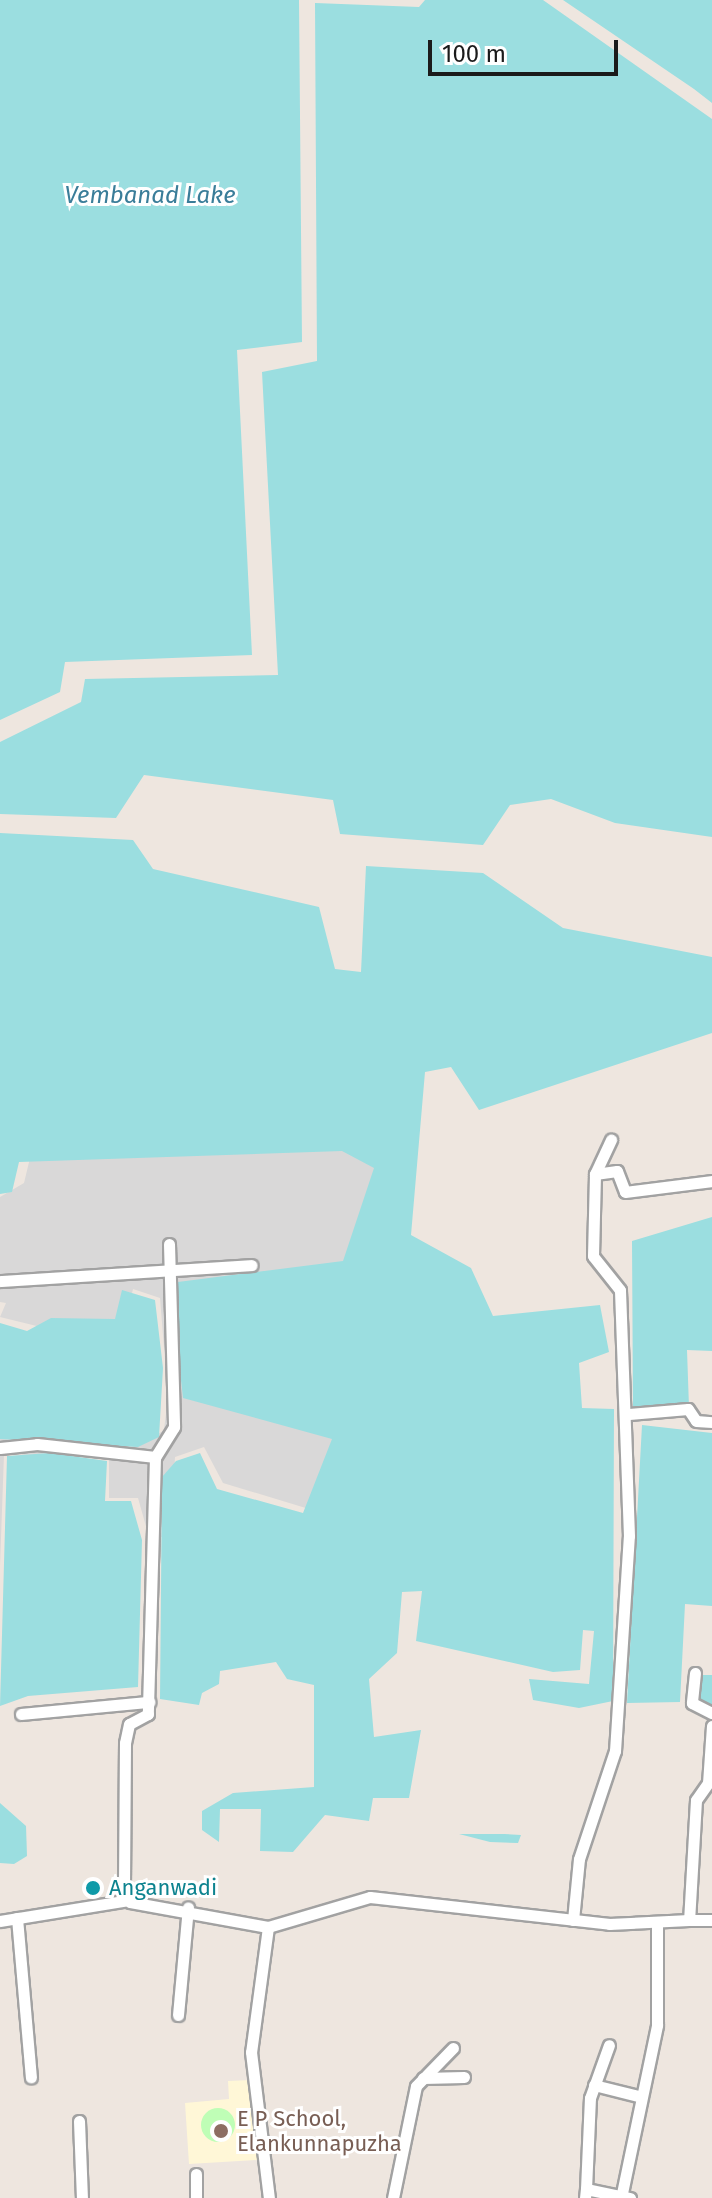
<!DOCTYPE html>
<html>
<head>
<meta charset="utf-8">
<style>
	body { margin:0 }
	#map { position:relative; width:712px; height:2198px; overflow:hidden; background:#eee6df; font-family:"Fira Sans",sans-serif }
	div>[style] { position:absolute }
	.residential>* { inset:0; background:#d9d8d8 }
	.education>* { inset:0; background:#fff7d7 }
	.park>* { inset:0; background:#bffeb6 }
	.round { border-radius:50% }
	.water>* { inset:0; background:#9bdee0 }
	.roads { filter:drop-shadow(2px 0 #a2a2a2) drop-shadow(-2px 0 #a2a2a2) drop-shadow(0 2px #a2a2a2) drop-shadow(0 -2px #a2a2a2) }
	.minor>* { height:11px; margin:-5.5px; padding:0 5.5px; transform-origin:5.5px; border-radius:5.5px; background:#fff }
	.dots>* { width:22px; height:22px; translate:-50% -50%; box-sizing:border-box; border:4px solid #fff; border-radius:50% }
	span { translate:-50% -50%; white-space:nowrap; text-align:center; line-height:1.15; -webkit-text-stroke:6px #fff; paint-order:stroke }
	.culture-label { font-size:22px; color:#0d838f }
	.left { translate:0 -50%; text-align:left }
	.education-label { font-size:22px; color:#785e54 }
	.water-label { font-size:24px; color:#3a7d99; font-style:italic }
	.scale { position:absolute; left:428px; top:40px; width:190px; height:36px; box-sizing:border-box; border:4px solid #1b1b1b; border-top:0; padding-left:10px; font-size:24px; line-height:28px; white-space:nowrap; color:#1b1b1b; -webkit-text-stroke:6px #fff; paint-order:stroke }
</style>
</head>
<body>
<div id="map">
	<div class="residential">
		<i style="clip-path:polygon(344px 1147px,374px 1156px,382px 1177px,337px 1436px,309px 1509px,223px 1483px,204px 1447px,175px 1457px,171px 1537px,149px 1537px,138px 1498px,109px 1498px,109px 1458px,4px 1454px,0 1566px,0 1433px,147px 1442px,164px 1430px,168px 1397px,160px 1298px,133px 1289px,123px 1331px,53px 1330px,0 1317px,6px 1303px,0 1302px,0 1197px,24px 1183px,30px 1158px)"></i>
	</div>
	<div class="education">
		<i style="clip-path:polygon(251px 2080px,258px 2160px,189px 2164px,185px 2103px,229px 2099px,228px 2081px)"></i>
	</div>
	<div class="park">
		<i class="round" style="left:201px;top:2108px;width:34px;height:34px"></i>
	</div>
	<div class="water">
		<i style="clip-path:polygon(0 0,299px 0,302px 342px,237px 350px,252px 655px,65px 662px,60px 692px,0 720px)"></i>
		<i style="clip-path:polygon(425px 0,543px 0,712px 119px,712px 837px,615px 823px,551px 799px,510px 805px,483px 845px,340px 834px,333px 800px,144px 775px,116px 818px,0 814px,0 742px,81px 702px,85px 679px,278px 675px,262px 372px,317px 361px,315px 3px,419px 7px)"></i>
		<i style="clip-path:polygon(563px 0,712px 0,712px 103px,694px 89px)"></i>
		<i style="clip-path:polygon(0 833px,133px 840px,153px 869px,319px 907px,335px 969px,361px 972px,366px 866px,483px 873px,563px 928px,712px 957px,712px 1033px,479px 1110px,451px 1067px,425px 1072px,411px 1235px,471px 1268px,493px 1316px,600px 1305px,609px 1352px,579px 1363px,582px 1408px,614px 1409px,613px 1701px,579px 1708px,533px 1700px,529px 1679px,589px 1684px,594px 1631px,583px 1630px,580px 1670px,553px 1672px,416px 1641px,422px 1591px,402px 1592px,397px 1653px,369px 1679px,374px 1737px,421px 1730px,409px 1798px,373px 1798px,369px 1821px,325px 1815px,293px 1852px,260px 1851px,261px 1809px,220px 1809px,219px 1842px,202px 1830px,202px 1811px,233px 1793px,314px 1787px,314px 1685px,287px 1679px,276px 1662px,220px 1671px,219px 1684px,202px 1693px,199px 1705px,160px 1699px,162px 1477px,176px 1461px,200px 1453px,217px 1489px,303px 1513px,332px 1439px,183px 1398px,170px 1283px,343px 1261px,374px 1168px,342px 1151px,19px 1162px,12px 1192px,0 1194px)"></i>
		<i style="clip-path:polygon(712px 1217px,712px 1351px,687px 1350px,689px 1407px,633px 1410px,632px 1241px)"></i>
		<i style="clip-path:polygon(122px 1290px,155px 1300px,163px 1368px,159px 1437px,138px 1447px,0 1439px,0 1323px,27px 1331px,51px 1318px,115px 1319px)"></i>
		<i style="clip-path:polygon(642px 1425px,712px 1433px,712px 1606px,685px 1604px,680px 1702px,627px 1703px)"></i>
		<i style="clip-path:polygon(50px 1453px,107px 1461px,105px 1501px,131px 1501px,142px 1540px,138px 1687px,28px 1696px,0 1706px,7px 1456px)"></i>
		<i style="clip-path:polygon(702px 1675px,712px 1675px,712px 1706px,696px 1706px)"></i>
		<i style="clip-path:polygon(0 1803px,26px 1826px,27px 1856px,14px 1864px,0 1863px)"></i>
		<i style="clip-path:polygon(459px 1834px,504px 1834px,521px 1835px,518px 1843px,490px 1842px)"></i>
	</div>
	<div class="roads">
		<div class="minor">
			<i style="left:595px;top:1174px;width:38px;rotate:-65deg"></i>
			<i style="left:169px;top:1244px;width:183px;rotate:88.4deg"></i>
			<i style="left:174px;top:1427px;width:36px;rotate:122deg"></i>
			<i style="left:155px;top:1457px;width:257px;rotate:91.6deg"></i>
			<i style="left:148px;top:1714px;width:21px;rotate:152deg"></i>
			<i style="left:129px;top:1724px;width:19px;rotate:102deg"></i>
			<i style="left:125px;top:1743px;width:151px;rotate:90.4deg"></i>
			<i style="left:124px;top:1894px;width:10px;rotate:53deg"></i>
			<i style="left:130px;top:1902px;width:140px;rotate:10.3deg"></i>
			<i style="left:268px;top:1927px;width:106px;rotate:-16.4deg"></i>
			<i style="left:370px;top:1897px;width:241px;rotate:6.4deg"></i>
			<i style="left:609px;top:1924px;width:80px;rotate:-2.9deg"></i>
			<i style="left:0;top:1281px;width:252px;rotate:-3.6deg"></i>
			<i style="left:629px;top:1414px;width:59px;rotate:-4.8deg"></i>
			<i style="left:688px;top:1409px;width:14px;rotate:56deg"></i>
			<i style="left:696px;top:1421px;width:16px;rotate:4deg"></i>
			<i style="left:0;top:1448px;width:37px;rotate:-6deg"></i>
			<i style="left:37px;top:1444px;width:119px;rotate:6.3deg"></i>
			<i style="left:695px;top:1673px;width:30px;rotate:96deg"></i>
			<i style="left:692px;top:1703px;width:22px;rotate:27deg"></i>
			<i style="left:21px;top:1714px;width:129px;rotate:-5.4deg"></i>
			<i style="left:712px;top:1726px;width:57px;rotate:94deg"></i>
			<i style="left:708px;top:1783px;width:21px;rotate:125deg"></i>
			<i style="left:696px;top:1800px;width:120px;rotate:93.3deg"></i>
			<i style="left:689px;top:1920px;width:23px"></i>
			<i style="left:17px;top:1918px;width:160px;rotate:85deg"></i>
			<i style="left:573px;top:1920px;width:61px;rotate:-84.4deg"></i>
			<i style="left:579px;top:1859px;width:114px;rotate:-71.6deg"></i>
			<i style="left:615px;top:1751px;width:215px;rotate:-86.3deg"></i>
			<i style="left:629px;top:1536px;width:246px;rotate:-92.1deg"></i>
			<i style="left:620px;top:1290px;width:43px;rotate:-128.5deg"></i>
			<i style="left:593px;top:1256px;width:82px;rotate:-88.6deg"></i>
			<i style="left:595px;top:1174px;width:22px;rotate:-8deg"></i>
			<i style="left:617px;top:1171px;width:22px;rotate:69deg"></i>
			<i style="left:625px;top:1192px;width:88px;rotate:-7.2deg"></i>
			<i style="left:0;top:1921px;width:131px;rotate:-9.2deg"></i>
			<i style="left:268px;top:1927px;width:126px;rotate:97.7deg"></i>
			<i style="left:251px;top:2052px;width:147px;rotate:83deg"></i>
			<i style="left:178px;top:2015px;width:108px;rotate:-84.7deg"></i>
			<i style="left:423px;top:2078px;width:41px;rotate:-1.4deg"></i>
			<i style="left:594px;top:2085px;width:45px;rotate:14deg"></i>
			<i style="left:79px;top:2121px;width:77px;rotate:87.8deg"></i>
			<i style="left:586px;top:2189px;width:91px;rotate:-87.5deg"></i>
			<i style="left:590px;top:2098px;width:56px;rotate:-70.3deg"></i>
			<i style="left:196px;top:2198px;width:24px;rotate:-90deg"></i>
			<i style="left:393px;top:2198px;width:114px;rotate:-78.4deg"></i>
			<i style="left:416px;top:2086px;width:53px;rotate:-45.8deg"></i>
			<i style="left:585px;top:2198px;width:9px;rotate:-84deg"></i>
			<i style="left:586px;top:2189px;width:45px;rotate:11.6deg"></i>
			<i style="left:621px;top:2198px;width:177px;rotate:-78.2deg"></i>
			<i style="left:657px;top:2025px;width:101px;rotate:-90deg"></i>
		</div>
	</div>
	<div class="dots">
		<i style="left:93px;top:1888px;background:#0f9aa8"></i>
		<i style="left:221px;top:2131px;background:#8d6e63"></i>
	</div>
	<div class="culture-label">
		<span class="left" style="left:109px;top:1888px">Anganwadi</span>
	</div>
	<div class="education-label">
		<span class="left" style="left:237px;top:2131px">E P School,<br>Elankunnapuzha</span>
	</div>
	<div class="water-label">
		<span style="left:150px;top:196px">Vembanad Lake</span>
	</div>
	<div class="scale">100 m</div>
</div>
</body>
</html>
